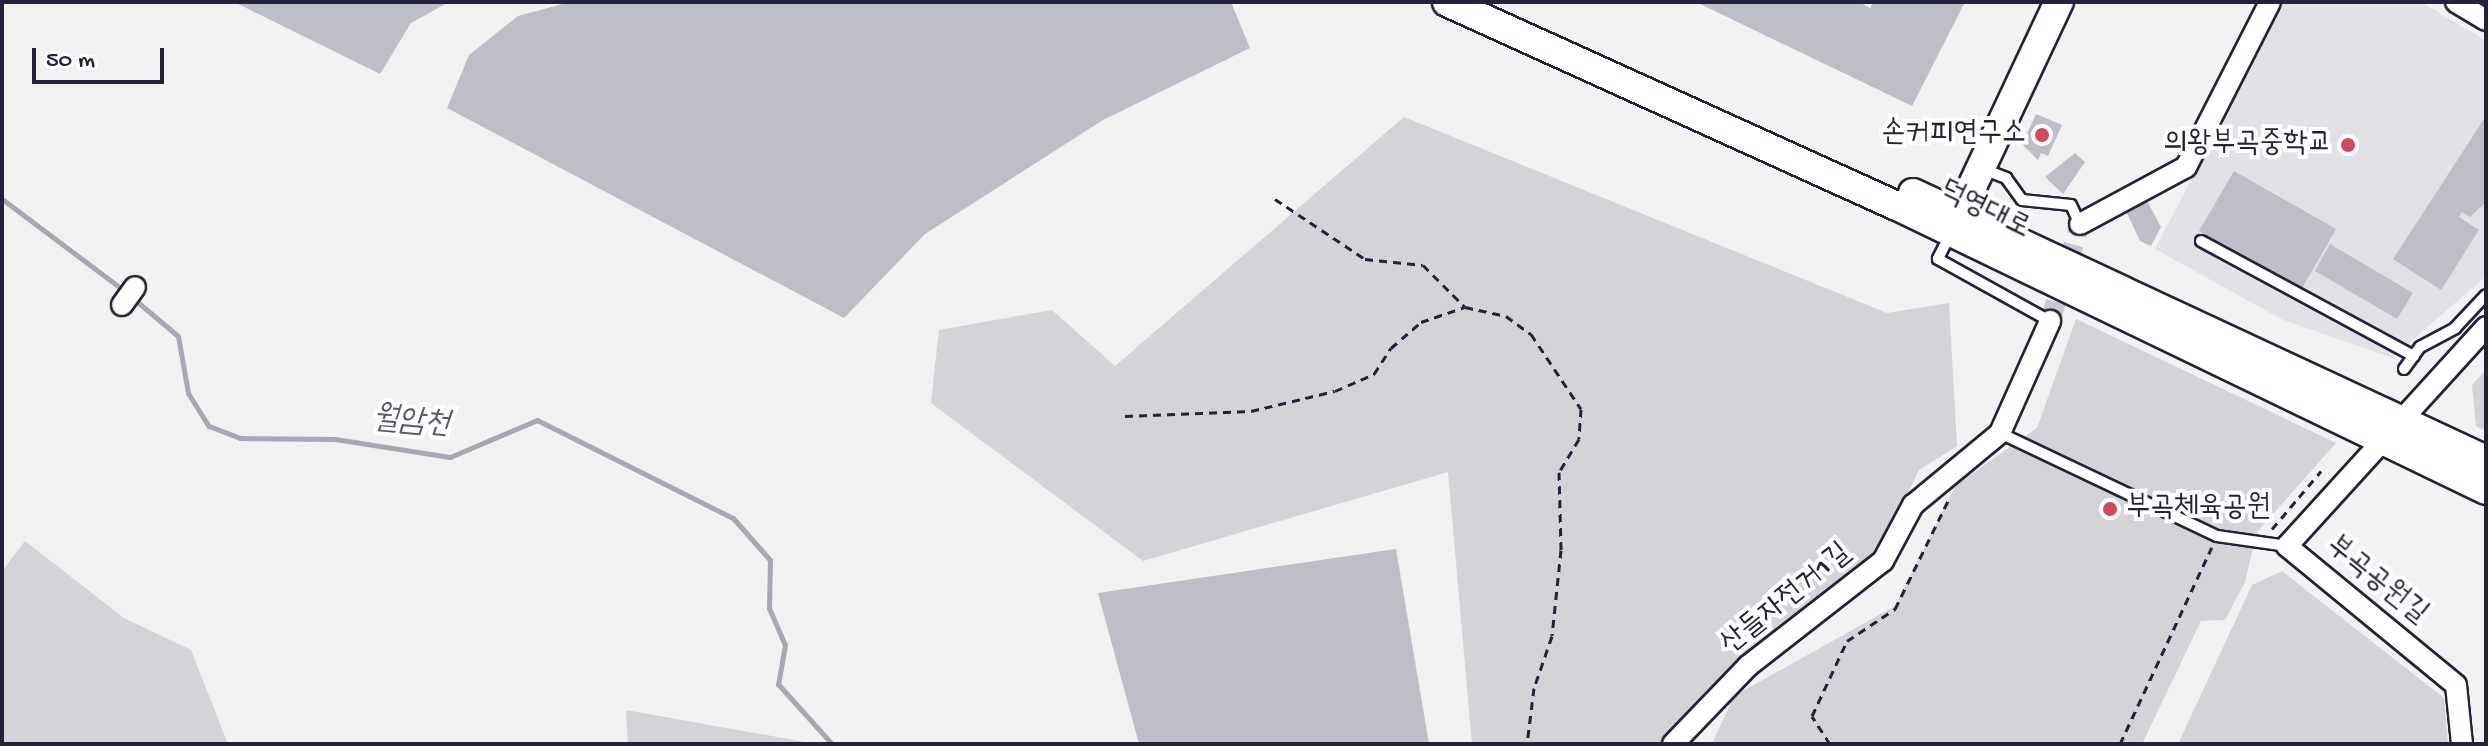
<!DOCTYPE html>
<html>
<head>
<meta charset="utf-8">
<style>
	body { margin:0 }
	#map { position:relative; width:2488px; height:746px; overflow:hidden; background:#f2f2f3; font-family:"Gochi Hand","Poor Story",sans-serif }
	div>[style] { position:absolute }
	.built>* { inset:0; background:#e2e2e6 }
	.green>* { inset:0; background:#d3d3d8 }
	.stream>* { height:5px; margin:-2.5px; padding:0 2.5px; transform-origin:2.5px; border-radius:2.5px; background:#a8a8b2 }
	.building>* { inset:0; background:#bebec6 }
	.street-tunnel>* { height:20px; margin-top:-10px; transform-origin:0; background:repeating-linear-gradient(90deg,#c8c8ce 0 20px,transparent 0 30px) }
	.path>* { height:3px; margin-top:-1.5px; transform-origin:0; background:repeating-linear-gradient(90deg,#22223b 0 8px,transparent 0 14px) }
	.roads { filter:drop-shadow(2px 0 #22223b) drop-shadow(-2px 0 #22223b) drop-shadow(0 2px #22223b) drop-shadow(0 -2px #22223b) }
	.lane>* { height:10px; margin:-5px; padding:0 5px; transform-origin:5px; border-radius:5px; background:#fff }
	.street>* { height:20px; margin:-10px; padding:0 10px; transform-origin:10px; border-radius:10px; background:#fff }
	.secondary>* { height:28px; margin:-14px; padding:0 14px; transform-origin:14px; border-radius:14px; background:#fff }
	.dots>* { width:22px; height:22px; translate:-50% -50%; box-sizing:border-box; border:4px solid #fff; border-radius:50% }
	span { translate:-50% -50%; white-space:nowrap; text-align:center; line-height:1.15; -webkit-text-stroke:8px #fff; paint-order:stroke }
	.poi-label { font-size:30px; color:#22223b }
	.right { translate:-100% -50%; text-align:right }
	.left { translate:0 -50%; text-align:left }
	.street-label { font-size:30px; color:#22223b }
	.water-label { font-size:32px; color:#58586b; font-style:italic }
	.frame { position:absolute; inset:0; border:4px solid #22223b; pointer-events:none }
	.scale { position:absolute; left:32px; top:48px; width:132px; height:36px; box-sizing:border-box; border:4px solid #22223b; border-top:0; padding-left:10px; font-size:24px; line-height:28px; white-space:nowrap; color:#22223b; -webkit-text-stroke:6px #fff; paint-order:stroke }
</style>
</head>
<body>
<div id="map">
	<div class="built">
		<i style="clip-path:polygon(2284px 2px,2421px 2px,2486px 41px,2486px 276px,2392px 358px,2281px 319px,2155px 249px)"></i>
	</div>
	<div class="green">
		<i style="clip-path:polygon(1404px 117px,1887px 313px,1949px 303px,1957px 446px,1919px 470px,1877px 557px,1746px 653px,1660px 744px,1472px 744px,1448px 472px,1143px 561px,931px 403px,939px 330px,1052px 310px,1115px 366px)"></i>
		<i style="clip-path:polygon(2076px 319px,2336px 443px,2257px 532px,2245px 582px,2225px 620px,2201px 621px,2142px 744px,1712px 744px,1734px 696px,1895px 606px,1956px 485px,2037px 428px)"></i>
		<i style="clip-path:polygon(2486px 370px,2486px 431px,2476px 426px,2472px 385px)"></i>
		<i style="clip-path:polygon(25px 541px,124px 618px,191px 650px,228px 744px,2px 744px,2px 571px)"></i>
		<i style="clip-path:polygon(2282px 571px,2444px 698px,2448px 744px,2178px 744px,2252px 585px)"></i>
		<i style="clip-path:polygon(626px 710px,816px 744px,628px 744px)"></i>
	</div>
	<div class="stream">
		<i style="left:2px;top:199px;width:155px;rotate:36.9deg"></i>
		<i style="left:134px;top:299px;width:57px;rotate:40.1deg"></i>
		<i style="left:178px;top:336px;width:58px;rotate:80deg"></i>
		<i style="left:188px;top:393px;width:39px;rotate:58deg"></i>
		<i style="left:209px;top:426px;width:33px;rotate:21deg"></i>
		<i style="left:240px;top:438px;width:95px;rotate:0.6deg"></i>
		<i style="left:335px;top:439px;width:116px;rotate:8.9deg"></i>
		<i style="left:450px;top:457px;width:95px;rotate:-23deg"></i>
		<i style="left:537px;top:420px;width:219px;rotate:26.6deg"></i>
		<i style="left:733px;top:518px;width:56px;rotate:48.6deg"></i>
		<i style="left:770px;top:560px;width:48px;rotate:91.2deg"></i>
		<i style="left:769px;top:608px;width:40px;rotate:66.6deg"></i>
		<i style="left:785px;top:645px;width:40px;rotate:100deg"></i>
		<i style="left:778px;top:684px;width:81px;rotate:48deg"></i>
	</div>
	<div class="building">
		<i style="clip-path:polygon(234px 2px,449px 2px,411px 23px,380px 74px)"></i>
		<i style="clip-path:polygon(570px 2px,1231px 2px,1250px 48px,1103px 120px,925px 234px,844px 318px,447px 108px,469px 55px,518px 16px)"></i>
		<i style="clip-path:polygon(1696px 2px,1859px 2px,1870px 8px,1873px 2px,1965px 2px,1912px 106px)"></i>
		<i style="clip-path:polygon(2036px 114px,2062px 125px,2048px 156px,2041px 153px,2038px 160px,2022px 144px)"></i>
		<i style="clip-path:polygon(2486px 116px,2486px 202px,2470px 217px,2462px 212px,2459px 217px,2479px 230px,2441px 290px,2393px 259px)"></i>
		<i style="clip-path:polygon(2075px 153px,2085px 162px,2063px 194px,2045px 177px)"></i>
		<i style="clip-path:polygon(2234px 171px,2336px 229px,2301px 290px,2199px 231px)"></i>
		<i style="clip-path:polygon(2146px 199px,2161px 227px,2151px 246px,2140px 241px,2125px 209px)"></i>
		<i style="clip-path:polygon(2330px 244px,2413px 293px,2397px 319px,2315px 271px)"></i>
		<i style="clip-path:polygon(1396px 549px,1429px 744px,1139px 744px,1098px 593px)"></i>
	</div>
	<div class="street-tunnel">
		<i style="left:2050px;top:321px;width:102px;rotate:-72.8deg"></i>
	</div>
	<div class="path">
		<i style="left:1275px;top:199px;width:108px;rotate:33.7deg"></i>
		<i style="left:1365px;top:259px;width:58px;rotate:5.9deg"></i>
		<i style="left:1423px;top:265px;width:59px;rotate:45deg"></i>
		<i style="left:1465px;top:307px;width:42px;rotate:12.4deg"></i>
		<i style="left:1506px;top:316px;width:31px;rotate:36deg"></i>
		<i style="left:1531px;top:334px;width:90px;rotate:56.3deg"></i>
		<i style="left:1581px;top:409px;width:30px;rotate:94deg"></i>
		<i style="left:1579px;top:439px;width:39px;rotate:121deg"></i>
		<i style="left:1559px;top:472px;width:78px;rotate:88.5deg"></i>
		<i style="left:1561px;top:550px;width:86px;rotate:96deg"></i>
		<i style="left:1552px;top:636px;width:55px;rotate:109.1deg"></i>
		<i style="left:1534px;top:688px;width:56px;rotate:97.1deg"></i>
		<i style="left:1125px;top:416px;width:126px;rotate:-2.3deg"></i>
		<i style="left:1251px;top:411px;width:86px;rotate:-13.4deg"></i>
		<i style="left:1335px;top:391px;width:43px;rotate:-23.6deg"></i>
		<i style="left:1374px;top:374px;width:31px;rotate:-57deg"></i>
		<i style="left:1391px;top:348px;width:40px;rotate:-41deg"></i>
		<i style="left:1421px;top:322px;width:46px;rotate:-18.8deg"></i>
		<i style="left:2272px;top:529px;width:76px;rotate:-49.8deg"></i>
		<i style="left:1830px;top:744px;width:33px;rotate:-123deg"></i>
		<i style="left:1812px;top:716px;width:83px;rotate:-65deg"></i>
		<i style="left:1847px;top:641px;width:58px;rotate:-33.7deg"></i>
		<i style="left:1895px;top:609px;width:120px;rotate:-63.9deg"></i>
		<i style="left:2120px;top:744px;width:217px;rotate:-65deg"></i>
	</div>
	<div class="roads">
		<div class="lane">
			<i style="left:1983px;top:169px;width:25px;rotate:21deg"></i>
			<i style="left:2006px;top:178px;width:27px;rotate:54deg"></i>
			<i style="left:2022px;top:200px;width:49px;rotate:5.8deg"></i>
			<i style="left:2071px;top:205px;width:21px;rotate:65deg"></i>
			<i style="left:1951px;top:233px;width:29px;rotate:117deg"></i>
			<i style="left:1938px;top:259px;width:128px;rotate:29deg"></i>
			<i style="left:2201px;top:241px;width:242px;rotate:28.4deg"></i>
			<i style="left:2404px;top:369px;width:27px;rotate:-54deg"></i>
			<i style="left:2420px;top:347px;width:40px;rotate:-28deg"></i>
			<i style="left:2455px;top:328px;width:45px;rotate:-46.8deg"></i>
			<i style="left:2000px;top:433px;width:240px;rotate:25.4deg"></i>
			<i style="left:2217px;top:536px;width:71px;rotate:8.1deg"></i>
		</div>
		<div class="street">
			<i style="left:2456px;top:2px;width:35px;rotate:31deg"></i>
			<i style="left:2080px;top:224px;width:120px;rotate:-28.3deg"></i>
			<i style="left:2186px;top:167px;width:185px;rotate:-63deg"></i>
			<i style="left:122px;top:305px;width:22px;rotate:-54deg"></i>
			<i style="left:1673px;top:744px;width:108px;rotate:-46.1deg"></i>
			<i style="left:1748px;top:666px;width:171px;rotate:-37.9deg"></i>
			<i style="left:1883px;top:561px;width:64px;rotate:-61.8deg"></i>
			<i style="left:1913px;top:505px;width:113px;rotate:-39.6deg"></i>
			<i style="left:2000px;top:433px;width:123px;rotate:-65.9deg"></i>
			<i style="left:2462px;top:744px;width:59px;rotate:-95.8deg"></i>
			<i style="left:2456px;top:685px;width:219px;rotate:-140.6deg"></i>
			<i style="left:2287px;top:546px;width:296px;rotate:-47.7deg"></i>
		</div>
		<div class="secondary">
			<i style="left:1447px;top:2px;width:492px;rotate:24.4deg"></i>
			<i style="left:1895px;top:205px;width:656px;rotate:25.74deg"></i>
			<i style="left:1913px;top:193px;width:632px;rotate:24.98deg"></i>
			<i style="left:1952px;top:229px;width:251px;rotate:-64.8deg"></i>
		</div>
	</div>
	<div class="dots">
		<i style="left:2042px;top:135px;background:#d1495b"></i>
		<i style="left:2348px;top:145px;background:#d1495b"></i>
		<i style="left:2110px;top:509px;background:#d1495b"></i>
	</div>
	<div class="poi-label">
		<span class="right" style="left:2026px;top:135px">손커피연구소</span>
		<span class="right" style="left:2332px;top:145px">의왕부곡중학교</span>
		<span class="left" style="left:2126px;top:509px">부곡체육공원</span>
	</div>
	<div class="street-label">
		<span style="left:1984px;top:211px;rotate:26deg">덕영대로</span>
		<span style="left:2376px;top:581px;rotate:39deg">부곡공원길</span>
		<span style="left:1787px;top:600px;rotate:-39deg">산들자전거1길</span>
	</div>
	<div class="water-label">
		<span style="left:411px;top:423px;rotate:5deg">월암천</span>
	</div>
	<div class="frame"></div>
	<div class="scale">50 m</div>
</div>
</body>
</html>
